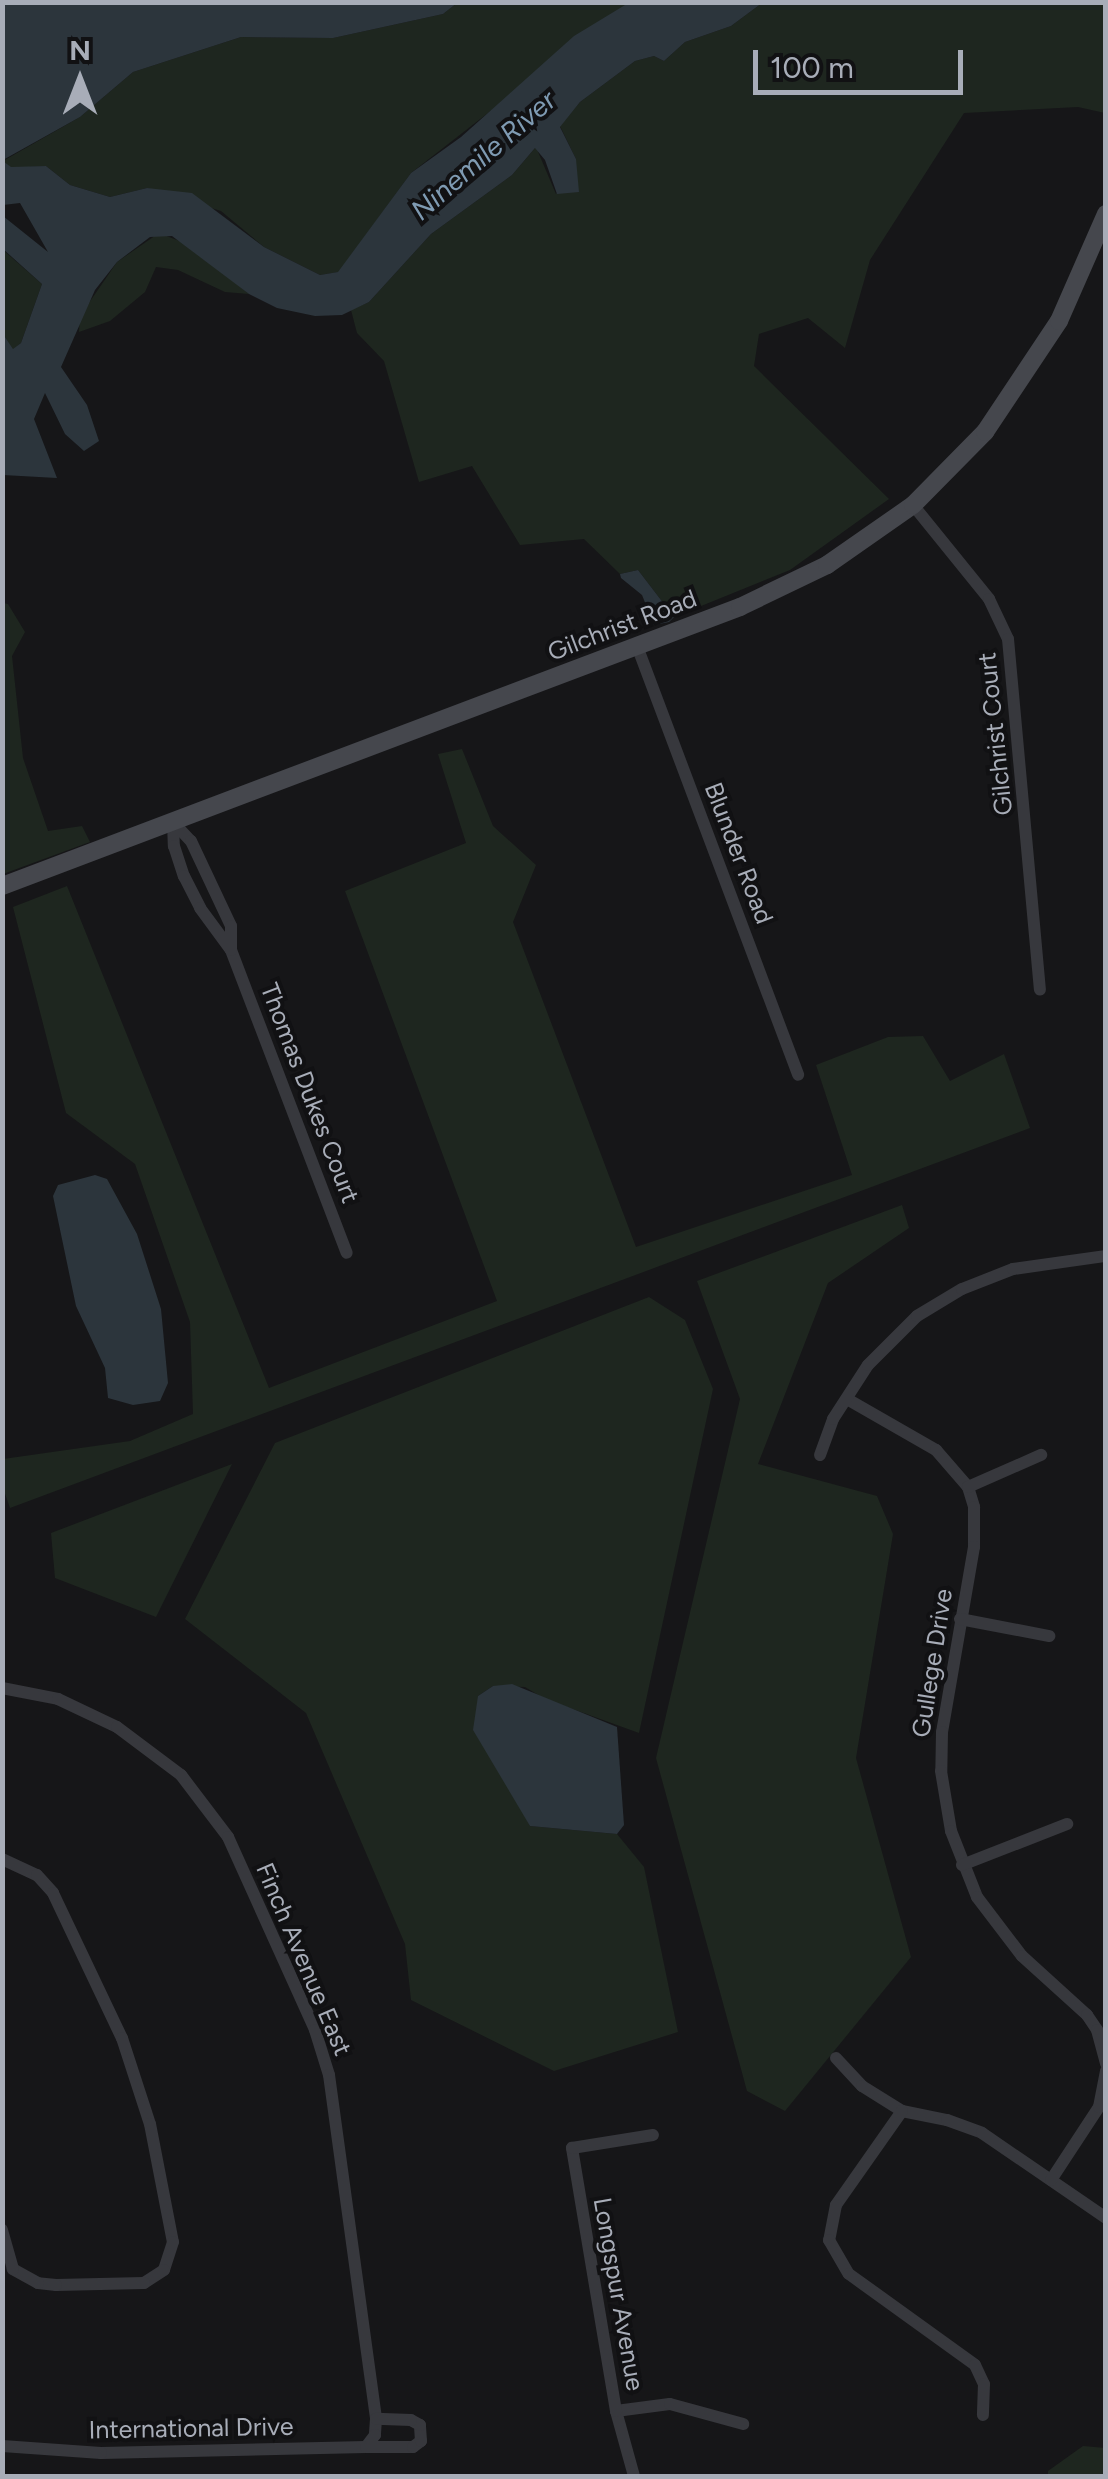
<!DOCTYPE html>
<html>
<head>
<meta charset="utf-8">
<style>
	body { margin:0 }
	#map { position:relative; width:1108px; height:2479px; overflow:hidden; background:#161618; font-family:Figtree,sans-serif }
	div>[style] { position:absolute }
	.green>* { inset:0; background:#1e261f }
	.water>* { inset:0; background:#2c353c }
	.street>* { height:12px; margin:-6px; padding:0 6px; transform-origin:6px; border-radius:6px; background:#37383d }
	.secondary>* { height:18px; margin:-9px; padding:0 9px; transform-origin:9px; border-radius:9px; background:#45474d }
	span { translate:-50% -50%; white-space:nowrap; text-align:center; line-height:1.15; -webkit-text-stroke:8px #111113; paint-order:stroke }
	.street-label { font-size:25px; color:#a8adb8 }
	.water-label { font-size:28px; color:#7f9bb3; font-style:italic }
	.frame { position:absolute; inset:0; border:5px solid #a8adb8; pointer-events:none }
	.north { position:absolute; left:30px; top:30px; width:100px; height:100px; -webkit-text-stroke:8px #111113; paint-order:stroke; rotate:0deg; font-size:28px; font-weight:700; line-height:40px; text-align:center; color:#a8adb8 }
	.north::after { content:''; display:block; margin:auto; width:35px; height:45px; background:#a8adb8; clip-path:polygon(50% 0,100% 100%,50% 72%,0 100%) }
	.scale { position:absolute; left:753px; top:50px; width:210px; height:45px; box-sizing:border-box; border:5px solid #a8adb8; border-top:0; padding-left:12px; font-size:30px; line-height:35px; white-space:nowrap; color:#a8adb8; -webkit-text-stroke:8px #111113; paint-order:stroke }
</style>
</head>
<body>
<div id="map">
	<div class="green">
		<i style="clip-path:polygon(457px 3px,629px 3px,411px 173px,339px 272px,320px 275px,264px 247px,221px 211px,147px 188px,110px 197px,70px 185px,46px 166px,11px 168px,3px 161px,80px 117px,133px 72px,241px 37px,333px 38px,443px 14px)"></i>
		<i style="clip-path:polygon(762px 3px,1105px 3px,1105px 113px,1078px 107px,964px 113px,870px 260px,845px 348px,808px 318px,759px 334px,754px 366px,889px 499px,790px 570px,674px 617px,638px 570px,620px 574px,584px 539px,520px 545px,472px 466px,419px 482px,384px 361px,357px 333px,351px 310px,369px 302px,431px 234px,512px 175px,536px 147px,556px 194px,576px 159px,560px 126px,580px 102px,635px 61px,654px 56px,664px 61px,685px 42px,731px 26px)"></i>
		<i style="clip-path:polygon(159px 233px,187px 244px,249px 294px,225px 292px,178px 270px,156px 267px,145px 292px,110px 321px,79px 332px,80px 316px,117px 262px)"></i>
		<i style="clip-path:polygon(2px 249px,42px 284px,21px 343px,13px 350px,3px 334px)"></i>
		<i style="clip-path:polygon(3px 603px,8px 604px,25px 632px,12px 656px,23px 758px,48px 831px,82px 826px,90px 842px,3px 874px)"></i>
		<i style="clip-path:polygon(462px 749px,493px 826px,536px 865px,513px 922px,636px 1247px,852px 1175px,816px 1065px,888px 1037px,923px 1036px,950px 1081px,1004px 1054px,1030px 1128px,10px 1508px,3px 1488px,3px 1459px,130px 1441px,193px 1414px,190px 1322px,135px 1164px,66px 1113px,13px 907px,67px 886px,269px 1388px,497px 1301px,345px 891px,466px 843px,438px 754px)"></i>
		<i style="clip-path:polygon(902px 1205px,909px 1228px,828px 1283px,758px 1464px,877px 1496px,893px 1534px,856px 1758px,911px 1957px,785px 2111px,747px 2091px,656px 1758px,740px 1399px,697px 1281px)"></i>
		<i style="clip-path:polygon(649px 1297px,685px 1320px,713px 1389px,639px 1733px,545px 1699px,525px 1687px,493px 1686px,478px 1696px,530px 1826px,617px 1834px,644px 1867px,678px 2032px,554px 2071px,411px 2000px,405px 1944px,306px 1713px,185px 1619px,275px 1443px)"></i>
		<i style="clip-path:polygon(232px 1464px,156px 1617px,55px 1578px,51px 1533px)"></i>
		<i style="clip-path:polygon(1083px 2446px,1105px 2448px,1105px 2476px,1048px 2476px,1048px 2471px)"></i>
	</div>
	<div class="water">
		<i style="clip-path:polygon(3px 2px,457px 2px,457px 3px,443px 14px,333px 38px,241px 37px,133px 72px,80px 117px,3px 160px)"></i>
		<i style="clip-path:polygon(630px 2px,762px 3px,731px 26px,685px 42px,664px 61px,654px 56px,635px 61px,580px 102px,560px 127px,576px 159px,579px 192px,557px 194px,545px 160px,535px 148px,512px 175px,431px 234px,369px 302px,342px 315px,315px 316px,277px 308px,249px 294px,172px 236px,150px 237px,117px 262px,95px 290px,61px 367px,87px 405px,99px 441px,84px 451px,65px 434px,45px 393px,34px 419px,57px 478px,3px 475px,3px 334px,13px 349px,21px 343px,42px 284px,3px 249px,3px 216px,48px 252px,20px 203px,3px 205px,3px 161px,11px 167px,46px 166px,70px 185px,110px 197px,147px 188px,192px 193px,264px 247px,320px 275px,338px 272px,411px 173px,461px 137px,574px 36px)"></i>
		<i style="clip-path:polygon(638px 570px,674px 617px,669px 622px,654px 625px,642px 595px,621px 578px,620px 574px)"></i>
		<i style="clip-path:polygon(95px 1175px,107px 1179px,137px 1234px,161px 1309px,168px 1383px,160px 1401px,133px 1405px,108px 1398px,105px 1368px,76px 1306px,53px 1196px,58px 1185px)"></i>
		<i style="clip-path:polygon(512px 1684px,617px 1727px,624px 1825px,617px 1834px,530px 1826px,473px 1730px,478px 1696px,493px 1686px)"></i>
	</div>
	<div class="street">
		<i style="left:913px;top:505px;width:121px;rotate:51deg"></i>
		<i style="left:989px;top:599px;width:44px;rotate:64.6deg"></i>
		<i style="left:1008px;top:639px;width:352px;rotate:84.8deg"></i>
		<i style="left:637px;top:646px;width:458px;rotate:69.4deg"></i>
		<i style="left:173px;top:822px;width:24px;rotate:88deg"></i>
		<i style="left:174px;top:846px;width:32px;rotate:72deg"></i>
		<i style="left:184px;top:876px;width:36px;rotate:63deg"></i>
		<i style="left:200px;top:908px;width:52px;rotate:53.6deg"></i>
		<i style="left:231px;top:950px;width:324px;rotate:69.1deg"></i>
		<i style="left:173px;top:822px;width:26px;rotate:47deg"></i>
		<i style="left:191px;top:841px;width:94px;rotate:64.8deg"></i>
		<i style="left:231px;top:926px;width:24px;rotate:90deg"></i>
		<i style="left:847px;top:1399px;width:103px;rotate:29.8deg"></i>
		<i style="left:936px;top:1450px;width:49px;rotate:49.1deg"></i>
		<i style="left:968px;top:1487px;width:21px;rotate:73deg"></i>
		<i style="left:974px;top:1507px;width:40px;rotate:90deg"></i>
		<i style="left:974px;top:1547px;width:188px;rotate:99.8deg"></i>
		<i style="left:942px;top:1732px;width:39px;rotate:91deg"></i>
		<i style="left:941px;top:1771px;width:61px;rotate:80.5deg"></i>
		<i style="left:951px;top:1831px;width:71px;rotate:68.5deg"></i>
		<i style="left:977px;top:1897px;width:74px;rotate:52.7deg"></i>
		<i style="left:1022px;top:1956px;width:88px;rotate:42.2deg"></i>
		<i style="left:1087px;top:2015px;width:18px;rotate:56deg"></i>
		<i style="left:1097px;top:2030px;width:35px;rotate:75deg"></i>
		<i style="left:820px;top:1455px;width:38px;rotate:-70deg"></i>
		<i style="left:833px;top:1419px;width:64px;rotate:-57.1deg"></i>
		<i style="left:868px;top:1365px;width:69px;rotate:-45deg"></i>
		<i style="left:917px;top:1316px;width:52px;rotate:-31deg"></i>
		<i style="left:962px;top:1289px;width:55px;rotate:-21.4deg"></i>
		<i style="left:1013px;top:1269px;width:94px;rotate:-8deg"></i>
		<i style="left:968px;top:1487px;width:80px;rotate:-23.7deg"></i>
		<i style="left:960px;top:1619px;width:91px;rotate:10.8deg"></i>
		<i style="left:2px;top:1688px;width:57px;rotate:11.1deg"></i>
		<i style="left:58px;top:1699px;width:65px;rotate:25.4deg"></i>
		<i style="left:117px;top:1727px;width:80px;rotate:36.9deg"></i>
		<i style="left:181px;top:1775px;width:78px;rotate:52.8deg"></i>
		<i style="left:228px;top:1837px;width:212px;rotate:65.7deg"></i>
		<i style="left:315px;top:2030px;width:47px;rotate:72.7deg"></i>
		<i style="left:329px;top:2075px;width:347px;rotate:82.2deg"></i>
		<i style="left:376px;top:2419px;width:16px;rotate:94deg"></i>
		<i style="left:375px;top:2435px;width:15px;rotate:127deg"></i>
		<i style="left:366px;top:2447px;width:265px;rotate:178.7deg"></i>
		<i style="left:101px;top:2453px;width:99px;rotate:-176deg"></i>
		<i style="left:2px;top:1859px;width:38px;rotate:25deg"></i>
		<i style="left:37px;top:1875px;width:24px;rotate:48deg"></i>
		<i style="left:53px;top:1893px;width:161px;rotate:64.6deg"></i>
		<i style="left:122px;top:2038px;width:90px;rotate:72deg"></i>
		<i style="left:150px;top:2124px;width:120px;rotate:79deg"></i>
		<i style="left:173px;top:2242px;width:29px;rotate:108deg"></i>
		<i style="left:164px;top:2270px;width:24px;rotate:147deg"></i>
		<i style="left:144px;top:2283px;width:88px;rotate:178.7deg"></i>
		<i style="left:56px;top:2285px;width:18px;rotate:-174deg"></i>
		<i style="left:38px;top:2283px;width:29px;rotate:-151deg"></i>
		<i style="left:13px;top:2269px;width:41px;rotate:-105.8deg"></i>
		<i style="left:962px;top:1865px;width:113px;rotate:-21.3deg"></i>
		<i style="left:836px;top:2058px;width:38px;rotate:47deg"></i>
		<i style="left:862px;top:2086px;width:47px;rotate:32deg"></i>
		<i style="left:902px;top:2111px;width:46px;rotate:11.3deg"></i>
		<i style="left:947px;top:2120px;width:37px;rotate:20deg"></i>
		<i style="left:982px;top:2133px;width:150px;rotate:34.4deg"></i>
		<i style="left:902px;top:2111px;width:115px;rotate:125.1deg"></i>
		<i style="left:836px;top:2205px;width:36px;rotate:101deg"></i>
		<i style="left:829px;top:2240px;width:39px;rotate:60deg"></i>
		<i style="left:849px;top:2274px;width:155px;rotate:35.8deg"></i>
		<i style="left:975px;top:2365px;width:21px;rotate:65deg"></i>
		<i style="left:984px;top:2384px;width:31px;rotate:92deg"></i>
		<i style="left:1051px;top:2180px;width:87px;rotate:-56.7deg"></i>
		<i style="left:1099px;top:2107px;width:37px;rotate:-79deg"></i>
		<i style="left:616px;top:2411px;width:54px;rotate:-7.4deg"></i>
		<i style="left:670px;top:2404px;width:76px;rotate:15.3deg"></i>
		<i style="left:366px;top:2447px;width:47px"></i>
		<i style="left:413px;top:2447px;width:10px;rotate:-37deg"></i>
		<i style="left:421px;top:2441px;width:16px;rotate:-94deg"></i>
		<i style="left:420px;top:2425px;width:10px;rotate:-151deg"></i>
		<i style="left:411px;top:2420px;width:35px;rotate:-178deg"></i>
		<i style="left:634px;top:2476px;width:67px;rotate:-105.5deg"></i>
		<i style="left:616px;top:2411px;width:267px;rotate:-99.5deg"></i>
		<i style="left:572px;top:2148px;width:82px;rotate:-9.1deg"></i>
	</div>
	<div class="secondary">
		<i style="left:2px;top:886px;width:789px;rotate:-20.71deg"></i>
		<i style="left:740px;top:607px;width:97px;rotate:-25.8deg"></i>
		<i style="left:827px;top:565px;width:105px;rotate:-34.9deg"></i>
		<i style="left:913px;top:505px;width:103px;rotate:-45.4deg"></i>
		<i style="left:985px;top:432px;width:133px;rotate:-56.3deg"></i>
		<i style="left:1059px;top:321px;width:117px;rotate:-66.3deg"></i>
	</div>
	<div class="street-label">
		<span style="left:622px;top:625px;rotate:-21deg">Gilchrist Road</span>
		<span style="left:995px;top:734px;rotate:-96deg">Gilchrist Court</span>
		<span style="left:739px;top:853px;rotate:69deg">Blunder Road</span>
		<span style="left:310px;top:1093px;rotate:69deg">Thomas Dukes Court</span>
		<span style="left:932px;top:1663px;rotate:-81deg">Gullege Drive</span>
		<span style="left:304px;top:1959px;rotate:67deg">Finch Avenue East</span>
		<span style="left:619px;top:2294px;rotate:80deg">Longspur Avenue</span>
		<span style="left:191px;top:2428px;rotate:-1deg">International Drive</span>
	</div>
	<div class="water-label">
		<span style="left:483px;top:155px;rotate:-41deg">Ninemile River</span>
	</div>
	<div class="frame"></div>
	<div class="north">N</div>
	<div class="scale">100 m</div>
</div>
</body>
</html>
